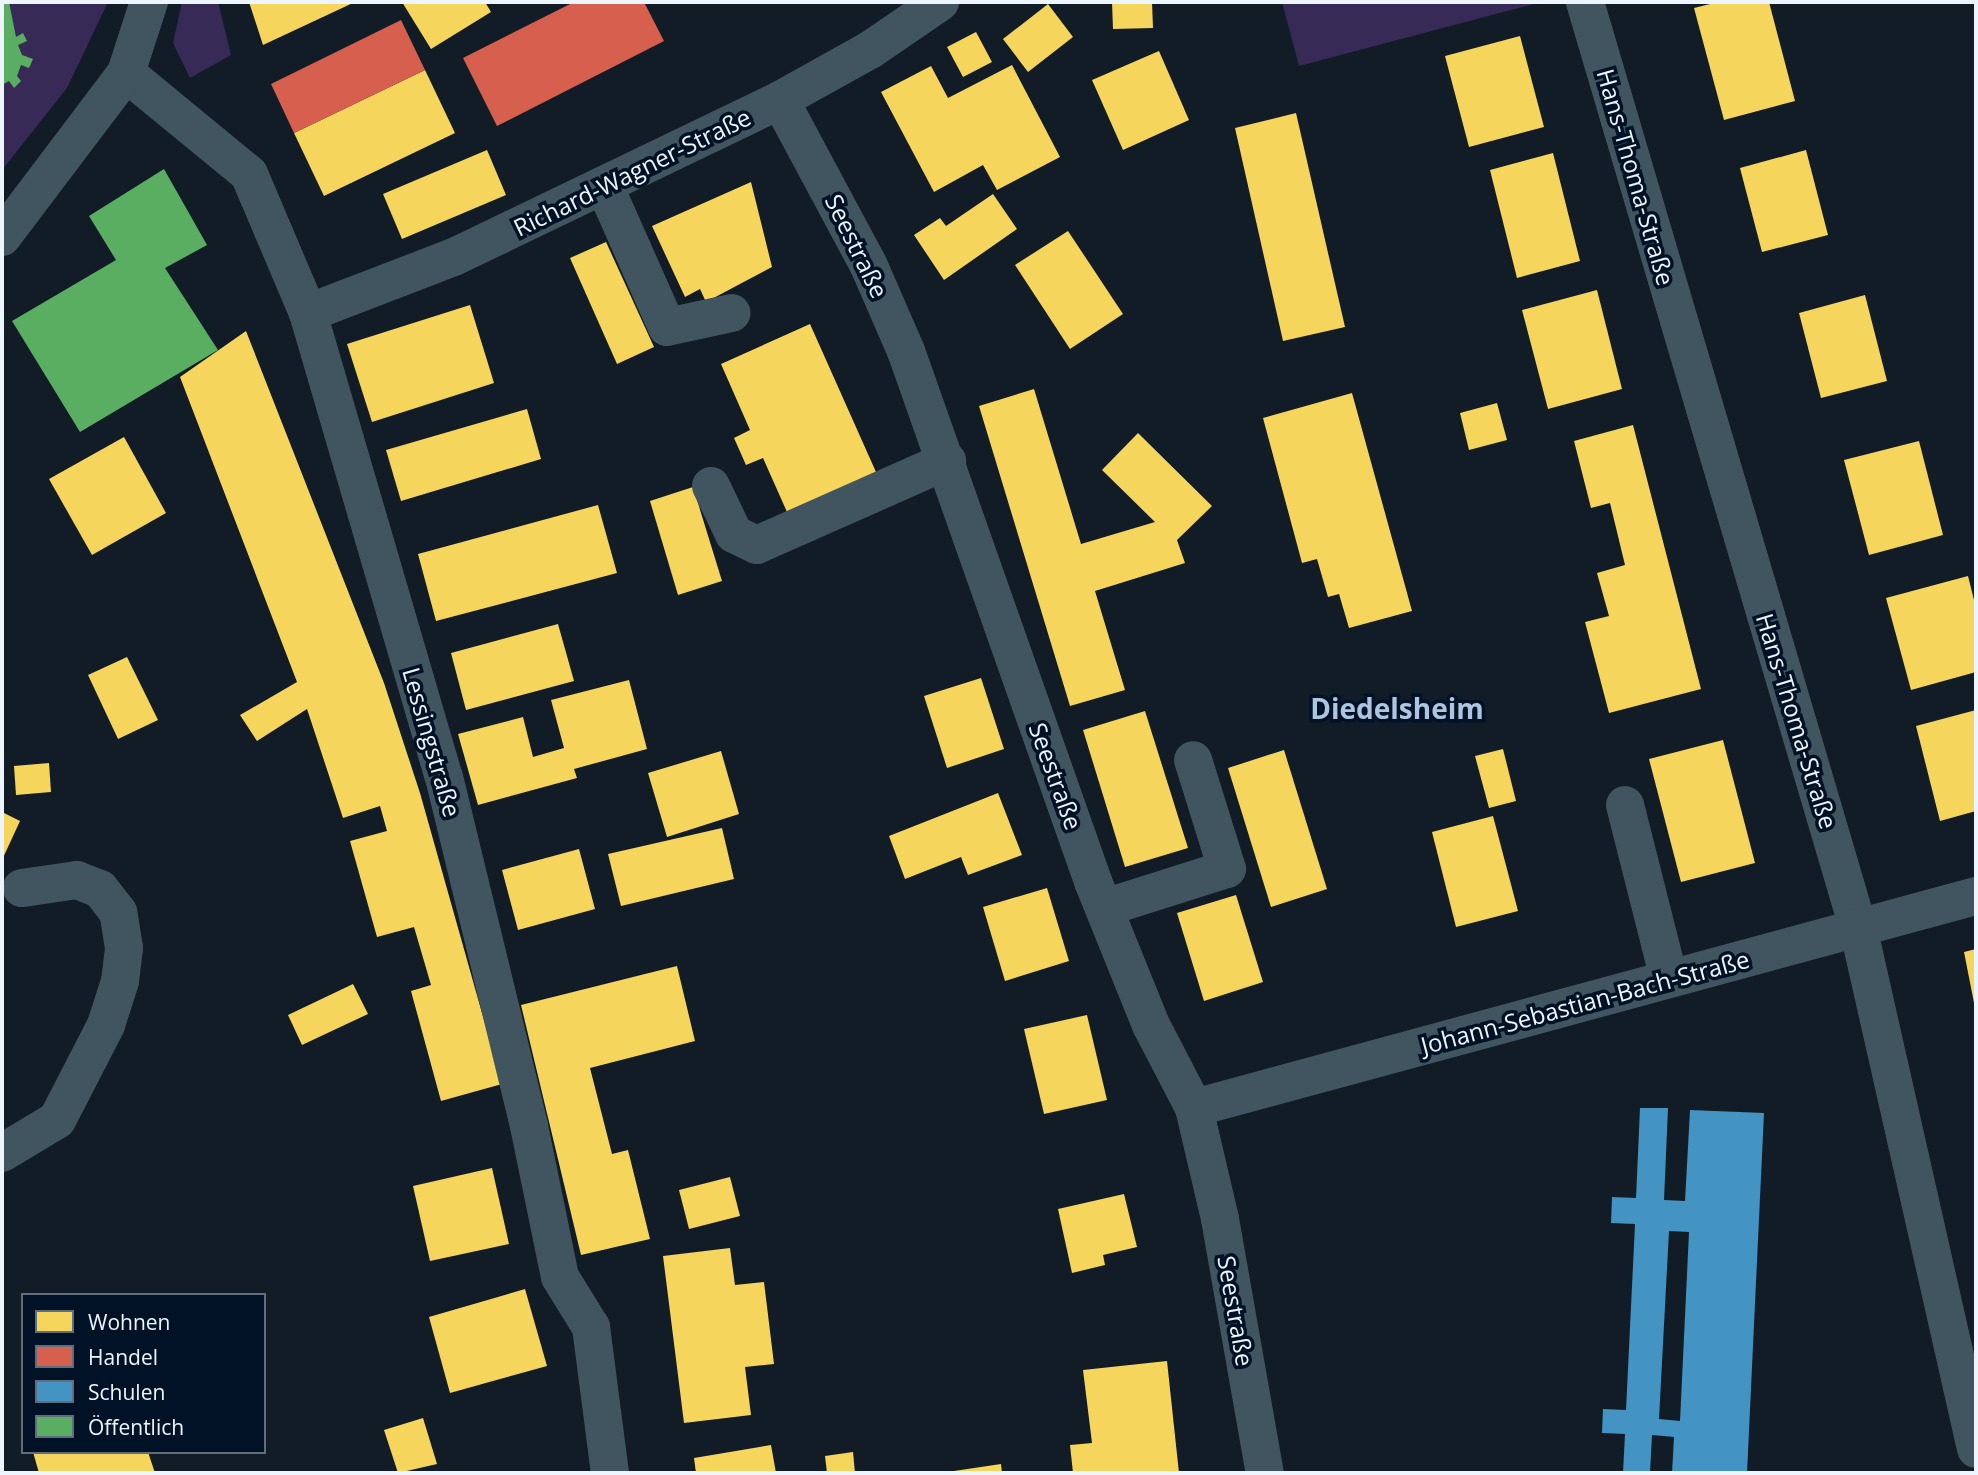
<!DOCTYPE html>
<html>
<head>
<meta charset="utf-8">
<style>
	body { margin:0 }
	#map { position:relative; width:1978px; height:1475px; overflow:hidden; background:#111c27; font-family:"Open Sans",sans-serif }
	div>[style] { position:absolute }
	.green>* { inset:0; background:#372a57 }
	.homes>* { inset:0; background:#f6d55c }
	.shops>* { inset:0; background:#d6604d }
	.schools>* { inset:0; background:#4393c3 }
	.public>* { inset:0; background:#5aae61 }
	.minor>* { height:38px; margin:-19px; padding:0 19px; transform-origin:19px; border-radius:19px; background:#40555f }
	span { translate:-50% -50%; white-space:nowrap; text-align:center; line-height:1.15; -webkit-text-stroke:7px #021226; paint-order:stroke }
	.street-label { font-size:24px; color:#edf5fe }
	.quarter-label { font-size:28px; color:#adc5e0; font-weight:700 }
	.frame { position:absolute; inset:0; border:4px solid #edf5fe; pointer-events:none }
	.legend { position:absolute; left:21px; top:1293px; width:245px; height:161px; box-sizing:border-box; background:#021226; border:2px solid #606d7c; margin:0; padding:9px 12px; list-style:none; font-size:21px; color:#edf5fe }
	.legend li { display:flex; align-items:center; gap:14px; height:35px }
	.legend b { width:35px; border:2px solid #606d7c }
</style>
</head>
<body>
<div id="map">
	<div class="green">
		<i style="clip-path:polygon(2px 2px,108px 2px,67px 88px,2px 170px)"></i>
		<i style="clip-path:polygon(182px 2px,218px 2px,231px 55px,190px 78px,173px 43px)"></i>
		<i style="clip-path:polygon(1282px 2px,1534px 2px,1534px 4px,1299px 66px)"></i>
	</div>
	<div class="homes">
		<i style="clip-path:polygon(249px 2px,355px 2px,263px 45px)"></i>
		<i style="clip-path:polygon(402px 2px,485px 2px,491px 12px,431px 49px)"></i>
		<i style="clip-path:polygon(1112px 2px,1152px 2px,1153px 28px,1113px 29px)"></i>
		<i style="clip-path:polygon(1718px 2px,1769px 2px,1795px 101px,1724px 120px,1694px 8px)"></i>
		<i style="clip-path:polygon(1048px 4px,1073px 37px,1028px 72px,1003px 39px)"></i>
		<i style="clip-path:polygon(976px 32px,992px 62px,963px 77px,947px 47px)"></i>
		<i style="clip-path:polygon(1520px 36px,1544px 127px,1469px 147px,1445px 56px)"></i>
		<i style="clip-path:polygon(1159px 51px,1189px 120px,1123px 150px,1092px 80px)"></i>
		<i style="clip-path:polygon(1012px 65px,1060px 157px,997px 190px,983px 165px,934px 192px,881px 92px,931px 66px,948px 98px)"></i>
		<i style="clip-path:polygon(425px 70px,455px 133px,324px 196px,294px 133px)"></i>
		<i style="clip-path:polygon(1296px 113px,1345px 327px,1283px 341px,1235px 128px)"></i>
		<i style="clip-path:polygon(487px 150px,506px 195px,402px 239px,383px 194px)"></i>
		<i style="clip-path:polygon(1806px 150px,1828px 235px,1762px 252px,1740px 168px)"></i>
		<i style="clip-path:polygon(1553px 153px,1580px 261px,1517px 278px,1490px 170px)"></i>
		<i style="clip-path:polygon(751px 182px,772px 267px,706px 302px,700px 289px,685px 297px,652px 226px)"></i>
		<i style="clip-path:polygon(993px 194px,1017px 229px,944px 280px,914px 235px,940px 218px,946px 226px)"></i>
		<i style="clip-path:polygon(1068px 231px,1123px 314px,1070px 349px,1015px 265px)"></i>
		<i style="clip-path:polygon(606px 242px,654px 347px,617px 364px,570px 258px)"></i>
		<i style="clip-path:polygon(1597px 290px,1622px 389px,1548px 409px,1522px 310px)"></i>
		<i style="clip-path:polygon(1865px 295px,1887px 381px,1821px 398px,1799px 313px)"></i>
		<i style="clip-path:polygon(470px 305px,494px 383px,372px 422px,347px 344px)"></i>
		<i style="clip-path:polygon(810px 324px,880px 481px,791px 521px,763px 458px,746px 465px,734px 438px,750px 430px,721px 364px)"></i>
		<i style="clip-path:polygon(246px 331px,384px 683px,420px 793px,502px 1084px,441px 1101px,411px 991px,431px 985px,414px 927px,377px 937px,350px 841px,387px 831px,380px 806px,343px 818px,307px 709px,257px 741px,240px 715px,297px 682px,180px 377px)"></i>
		<i style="clip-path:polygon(1034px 389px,1081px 544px,1155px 522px,1102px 470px,1138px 433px,1212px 506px,1177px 540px,1185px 563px,1095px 591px,1125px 690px,1070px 706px,979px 406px)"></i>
		<i style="clip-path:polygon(1352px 393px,1412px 611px,1349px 628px,1339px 594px,1328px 597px,1317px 559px,1302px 563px,1263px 418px)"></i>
		<i style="clip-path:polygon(1497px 403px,1507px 440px,1469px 450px,1460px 413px)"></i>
		<i style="clip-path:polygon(527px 409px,541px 459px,401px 501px,386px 450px)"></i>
		<i style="clip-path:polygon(1633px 425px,1701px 689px,1609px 713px,1585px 622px,1609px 616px,1597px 573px,1625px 565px,1610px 503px,1591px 508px,1574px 441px)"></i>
		<i style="clip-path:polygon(124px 437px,166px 513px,92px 555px,49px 479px)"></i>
		<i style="clip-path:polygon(1919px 441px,1943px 535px,1869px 555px,1844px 460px)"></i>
		<i style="clip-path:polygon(693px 487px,722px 581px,678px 595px,650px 501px)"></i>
		<i style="clip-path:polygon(598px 505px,617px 573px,436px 621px,418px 554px)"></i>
		<i style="clip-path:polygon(1968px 576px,1976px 608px,1976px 672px,1911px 690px,1886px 598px)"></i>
		<i style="clip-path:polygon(558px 624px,574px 681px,466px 710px,451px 653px)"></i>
		<i style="clip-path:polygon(127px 657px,158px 720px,118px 739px,88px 675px)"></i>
		<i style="clip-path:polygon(981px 678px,1004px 749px,947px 768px,924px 696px)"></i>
		<i style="clip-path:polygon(629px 680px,647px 749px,574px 769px,577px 778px,478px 805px,458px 734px,523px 717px,533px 757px,564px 748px,551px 700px)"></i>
		<i style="clip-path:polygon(1976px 710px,1976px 811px,1940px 821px,1916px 726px)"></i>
		<i style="clip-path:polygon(1145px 711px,1188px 848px,1125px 867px,1083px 730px)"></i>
		<i style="clip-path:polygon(1723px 740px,1755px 863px,1681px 882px,1649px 759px)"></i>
		<i style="clip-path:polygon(1503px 749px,1516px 801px,1489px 808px,1475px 756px)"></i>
		<i style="clip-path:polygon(1284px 750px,1327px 889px,1271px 907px,1228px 768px)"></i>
		<i style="clip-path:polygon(721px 751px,739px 814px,667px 837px,648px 773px)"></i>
		<i style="clip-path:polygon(49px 763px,51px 792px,16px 795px,14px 766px)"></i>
		<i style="clip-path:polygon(998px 793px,1022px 855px,968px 875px,961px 857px,905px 879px,889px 836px)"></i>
		<i style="clip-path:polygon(2px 812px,20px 821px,2px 860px)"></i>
		<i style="clip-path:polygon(1493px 816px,1518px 911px,1456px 927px,1432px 832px)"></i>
		<i style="clip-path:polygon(722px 828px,734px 879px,621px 906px,608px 854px)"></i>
		<i style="clip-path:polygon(579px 849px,595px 909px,518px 930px,502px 870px)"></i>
		<i style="clip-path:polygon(1047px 888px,1069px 961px,1005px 981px,983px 907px)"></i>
		<i style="clip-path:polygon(1236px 895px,1263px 982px,1204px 1001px,1177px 913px)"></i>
		<i style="clip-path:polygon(1976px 949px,1976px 1008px,1975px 1008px,1964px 952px)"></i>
		<i style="clip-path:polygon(677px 966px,695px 1041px,590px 1068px,612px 1154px,628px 1150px,650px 1239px,581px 1255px,521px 1005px)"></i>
		<i style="clip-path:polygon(353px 984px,368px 1014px,302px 1045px,288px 1015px)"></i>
		<i style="clip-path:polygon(1087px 1015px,1107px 1100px,1044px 1114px,1024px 1029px)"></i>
		<i style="clip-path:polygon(492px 1168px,509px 1244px,430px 1261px,413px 1186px)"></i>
		<i style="clip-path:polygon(730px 1177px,740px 1216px,689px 1229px,679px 1190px)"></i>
		<i style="clip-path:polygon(1124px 1194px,1137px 1247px,1103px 1255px,1105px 1265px,1072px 1273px,1058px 1209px)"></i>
		<i style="clip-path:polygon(730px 1248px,735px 1285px,764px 1282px,774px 1364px,745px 1367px,751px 1415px,684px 1423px,663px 1256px)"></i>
		<i style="clip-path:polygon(525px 1289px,547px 1366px,450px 1393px,429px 1317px)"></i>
		<i style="clip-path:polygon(1167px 1361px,1179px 1473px,1073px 1473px,1070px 1445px,1092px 1443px,1083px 1370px)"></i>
		<i style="clip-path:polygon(423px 1418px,437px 1464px,398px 1473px,384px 1430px)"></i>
		<i style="clip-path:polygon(771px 1445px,776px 1473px,696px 1473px,694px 1458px)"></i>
		<i style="clip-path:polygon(33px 1452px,148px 1452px,155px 1473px,39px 1473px)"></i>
		<i style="clip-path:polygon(853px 1452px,855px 1473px,827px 1473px,825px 1456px)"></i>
		<i style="clip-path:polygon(1001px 1464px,1002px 1473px,955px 1473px,954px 1471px)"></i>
	</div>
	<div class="shops">
		<i style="clip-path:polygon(574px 2px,644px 2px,664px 41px,497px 126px,463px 58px)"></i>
		<i style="clip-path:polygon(401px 20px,425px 70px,294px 133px,271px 84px)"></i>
	</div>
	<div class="schools">
		<i style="clip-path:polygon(evenodd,1640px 1108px,1668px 1108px,1664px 1200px,1685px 1201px,1690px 1110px,1764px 1113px,1747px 1473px,1672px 1473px,1674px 1437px,1652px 1435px,1650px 1473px,1623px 1473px,1625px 1434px,1602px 1433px,1603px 1409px,1626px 1410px,1635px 1224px,1611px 1223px,1612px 1197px,1636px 1198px,1640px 1108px,1669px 1231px,1689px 1232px,1680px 1421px,1659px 1419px,1669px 1231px)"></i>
	</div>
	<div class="public">
		<i style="clip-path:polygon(2px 2px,9px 2px,16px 37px,23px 33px,27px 41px,18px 45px,22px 55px,33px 59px,29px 68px,21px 65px,17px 76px,21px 81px,14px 88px,9px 81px,2px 85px)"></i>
		<i style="clip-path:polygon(164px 169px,207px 245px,165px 268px,218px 350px,80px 432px,12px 321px,116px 260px,89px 216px)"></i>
	</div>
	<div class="minor">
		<i style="left:1585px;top:2px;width:964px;rotate:73.56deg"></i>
		<i style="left:1858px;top:927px;width:535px;rotate:77.26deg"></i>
		<i style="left:126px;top:73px;width:159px;rotate:39.4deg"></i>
		<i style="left:249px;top:174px;width:151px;rotate:67deg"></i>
		<i style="left:308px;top:313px;width:484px;rotate:73.7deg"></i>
		<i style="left:444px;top:777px;width:359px;rotate:76.3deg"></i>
		<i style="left:529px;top:1126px;width:154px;rotate:78.4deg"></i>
		<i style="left:560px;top:1277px;width:59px;rotate:58.2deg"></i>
		<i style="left:591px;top:1327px;width:147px;rotate:82.6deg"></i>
		<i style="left:780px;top:100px;width:188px;rotate:61.8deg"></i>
		<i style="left:869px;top:266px;width:93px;rotate:66.5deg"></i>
		<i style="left:906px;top:351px;width:565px;rotate:70.57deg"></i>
		<i style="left:1094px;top:884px;width:152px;rotate:68deg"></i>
		<i style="left:1151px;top:1025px;width:93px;rotate:62.6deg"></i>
		<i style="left:1194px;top:1108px;width:114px;rotate:76.8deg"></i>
		<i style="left:1220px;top:1219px;width:258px;rotate:80deg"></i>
		<i style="left:604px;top:185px;width:155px;rotate:66.1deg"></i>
		<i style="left:667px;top:327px;width:66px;rotate:-12.2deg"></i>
		<i style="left:2px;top:237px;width:206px;rotate:-52.9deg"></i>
		<i style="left:126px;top:73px;width:75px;rotate:-72.1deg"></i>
		<i style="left:308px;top:313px;width:156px;rotate:-21deg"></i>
		<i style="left:454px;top:257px;width:362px;rotate:-25.7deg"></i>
		<i style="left:780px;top:100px;width:103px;rotate:-29.1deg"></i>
		<i style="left:870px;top:50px;width:85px;rotate:-34.4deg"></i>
		<i style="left:711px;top:486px;width:53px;rotate:64.4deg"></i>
		<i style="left:734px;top:534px;width:25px;rotate:26deg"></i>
		<i style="left:757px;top:545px;width:208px;rotate:-23.9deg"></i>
		<i style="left:1625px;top:805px;width:179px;rotate:75.8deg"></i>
		<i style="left:1104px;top:908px;width:129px;rotate:-17.6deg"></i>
		<i style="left:1227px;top:869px;width:114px;rotate:-107.3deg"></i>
		<i style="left:1194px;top:1108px;width:810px;rotate:-15.17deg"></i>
		<i style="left:2px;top:1153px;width:64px;rotate:-31deg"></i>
		<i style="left:57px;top:1120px;width:107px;rotate:-62.7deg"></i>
		<i style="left:106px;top:1025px;width:46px;rotate:-72.3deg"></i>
		<i style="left:120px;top:981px;width:33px;rotate:-83deg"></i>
		<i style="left:124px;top:948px;width:36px;rotate:-99deg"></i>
		<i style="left:118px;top:912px;width:29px;rotate:-128deg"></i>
		<i style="left:100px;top:889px;width:25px;rotate:-159deg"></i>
		<i style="left:77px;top:880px;width:56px;rotate:171.7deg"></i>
	</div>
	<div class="street-label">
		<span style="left:632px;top:172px;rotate:-26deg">Richard-Wagner-Straße</span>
		<span style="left:1636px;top:177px;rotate:74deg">Hans-Thoma-Straße</span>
		<span style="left:857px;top:246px;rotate:64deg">Seestraße</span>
		<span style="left:1797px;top:721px;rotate:73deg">Hans-Thoma-Straße</span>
		<span style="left:432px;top:742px;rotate:74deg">Lessingstraße</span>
		<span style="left:1056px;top:776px;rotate:70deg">Seestraße</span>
		<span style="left:1585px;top:1002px;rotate:-15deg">Johann-Sebastian-Bach-Straße</span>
		<span style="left:1236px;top:1311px;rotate:80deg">Seestraße</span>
	</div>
	<div class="quarter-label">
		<span style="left:1397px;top:708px">Diedelsheim</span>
	</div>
	<div class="frame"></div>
	<ul class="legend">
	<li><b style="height:19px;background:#f6d55c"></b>Wohnen</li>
	<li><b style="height:19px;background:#d6604d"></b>Handel</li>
	<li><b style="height:19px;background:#4393c3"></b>Schulen</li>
	<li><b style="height:19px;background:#5aae61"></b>Öffentlich</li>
	</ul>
</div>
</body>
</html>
